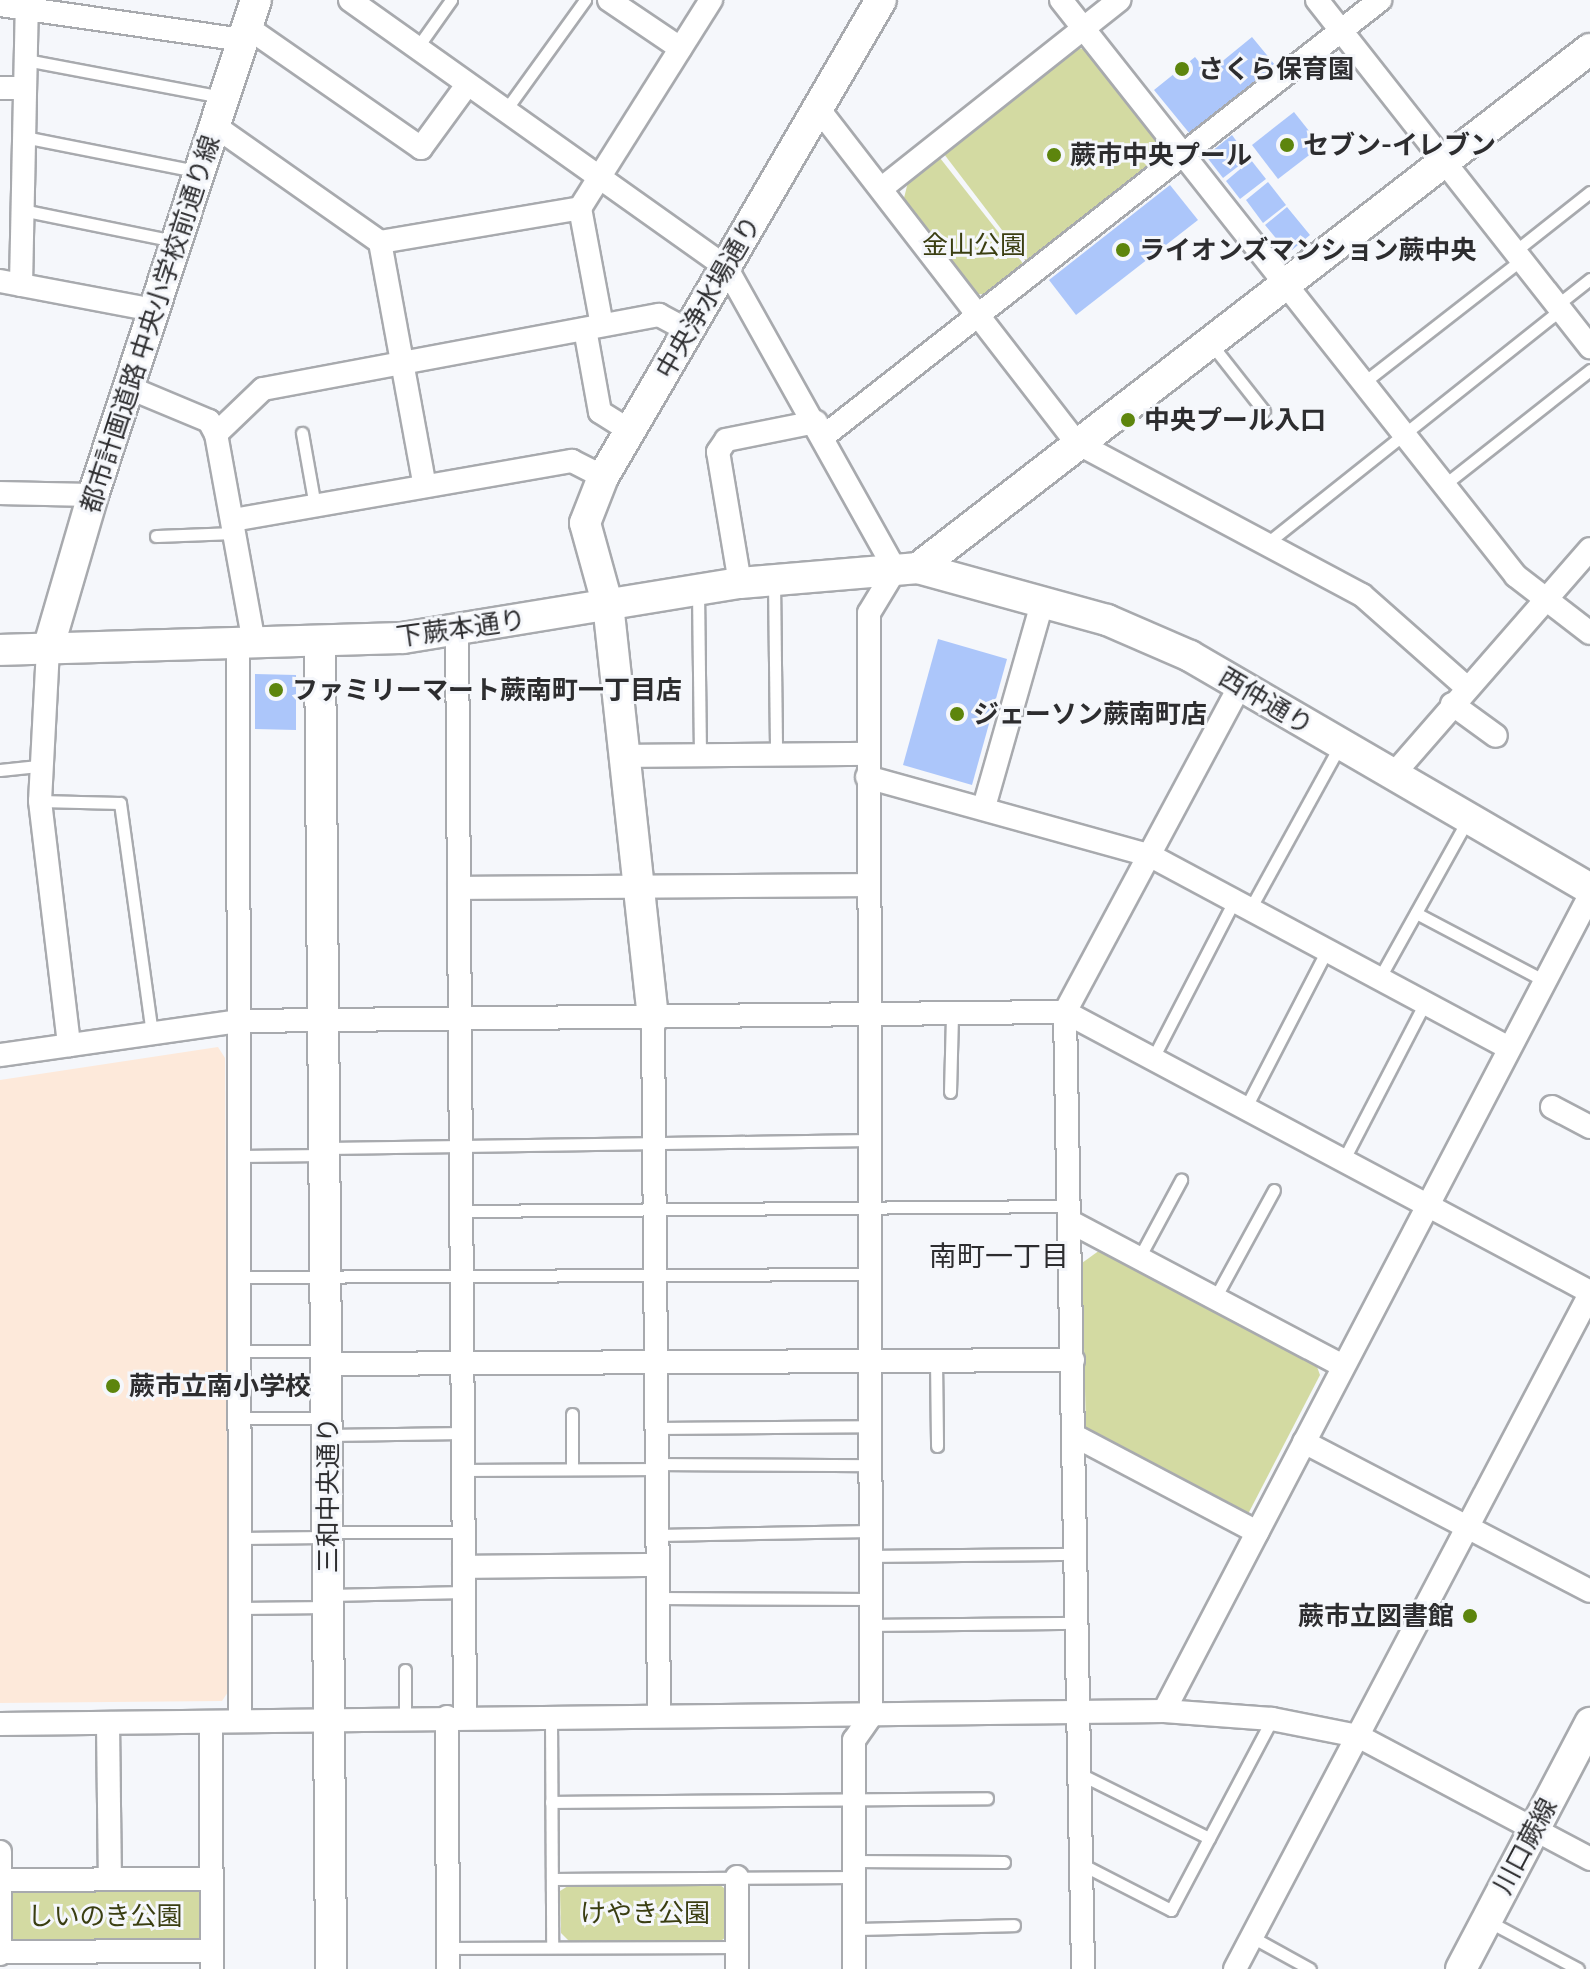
<!DOCTYPE html>
<html>
<head>
<meta charset="utf-8">
<style>
	body { margin:0 }
	#map { position:relative; width:1590px; height:1969px; overflow:hidden; background:#f5f7fb; font-family:Manrope,"Noto Sans JP",sans-serif }
	div>[style] { position:absolute }
	.education>* { inset:0; background:#fde9da }
	.green>* { inset:0; background:#d3daa2 }
	.building>* { inset:0; background:#acc6fa }
	.roads { filter:drop-shadow(2px 0 #a8aaae) drop-shadow(-2px 0 #a8aaae) drop-shadow(0 2px #a8aaae) drop-shadow(0 -2px #a8aaae) }
	.lane>* { height:11px; margin:-5.5px; padding:0 5.5px; transform-origin:5.5px; border-radius:5.5px; background:#fff }
	.street>* { height:22px; margin:-11px; padding:0 11px; transform-origin:11px; border-radius:11px; background:#fff }
	.secondary>* { height:30px; margin:-15px; padding:0 15px; transform-origin:15px; border-radius:15px; background:#fff }
	.dots>* { width:22px; height:22px; translate:-50% -50%; box-sizing:border-box; border:4px solid #f5f7fb; border-radius:50% }
	span { translate:-50% -50%; white-space:nowrap; text-align:center; line-height:1.15; -webkit-text-stroke:6px #f5f7fb; paint-order:stroke }
	.poi-label { font-size:26px; color:#2d2d2f; font-weight:700 }
	.left { translate:0 -50%; text-align:left }
	.right { translate:-100% -50%; text-align:right }
	.park-label { font-size:26px; color:#3a3e11 }
	.street-label { font-size:26px; color:#2d2d2f }
	.neighbourhood-label { font-size:28px; color:#2d2d2f }
</style>
</head>
<body>
<div id="map">
	<div class="education">
		<i style="clip-path:polygon(218px 1047px,225px 1058px,228px 1692px,222px 1701px,0 1703px,0 1080px)"></i>
	</div>
	<div class="green">
		<i style="clip-path:polygon(1077px 48px,1091px 50px,1167px 148px,1164px 156px,1028px 264px,944px 154px)"></i>
		<i style="clip-path:polygon(940px 158px,1025px 266px,990px 295px,978px 294px,904px 198px,908px 182px)"></i>
		<i style="clip-path:polygon(1100px 1250px,1316px 1364px,1320px 1375px,1247px 1516px,1086px 1430px,1082px 1263px)"></i>
		<i style="clip-path:polygon(720px 1885px,728px 1891px,729px 1935px,722px 1940px,569px 1941px,561px 1933px,560px 1891px,568px 1886px)"></i>
		<i style="clip-path:polygon(17px 1886px,200px 1890px,199px 1942px,18px 1945px,18px 1940px,12px 1940px,11px 1891px)"></i>
	</div>
	<div class="building">
		<i style="clip-path:polygon(1252px 37px,1275px 65px,1190px 134px,1154px 90px,1195px 57px,1208px 73px)"></i>
		<i style="clip-path:polygon(1294px 112px,1321px 146px,1278px 179px,1252px 145px)"></i>
		<i style="clip-path:polygon(1232px 135px,1249px 158px,1223px 178px,1206px 156px)"></i>
		<i style="clip-path:polygon(1251px 160px,1266px 179px,1240px 199px,1226px 181px)"></i>
		<i style="clip-path:polygon(1268px 182px,1286px 205px,1263px 223px,1246px 200px)"></i>
		<i style="clip-path:polygon(1170px 185px,1198px 220px,1076px 315px,1049px 280px)"></i>
		<i style="clip-path:polygon(1287px 207px,1310px 235px,1292px 250px,1288px 244px,1283px 247px,1265px 225px)"></i>
		<i style="clip-path:polygon(938px 639px,1007px 659px,972px 785px,903px 765px)"></i>
		<i style="clip-path:polygon(255px 674px,296px 675px,296px 730px,255px 729px)"></i>
	</div>
	<div class="roads">
		<div class="lane">
			<i style="left:417px;top:48px;width:59px;rotate:-54.7deg"></i>
			<i style="left:26px;top:60px;width:198px;rotate:10.7deg"></i>
			<i style="left:505px;top:111px;width:137px;rotate:-54.2deg"></i>
			<i style="left:24px;top:137px;width:175px;rotate:11.2deg"></i>
			<i style="left:22px;top:210px;width:156px;rotate:11.5deg"></i>
			<i style="left:1514px;top:252px;width:97px;rotate:-38.3deg"></i>
			<i style="left:1557px;top:305px;width:42px;rotate:-38.2deg"></i>
			<i style="left:1212px;top:345px;width:84px;rotate:51.8deg"></i>
			<i style="left:1363px;top:383px;width:200px;rotate:-37.9deg"></i>
			<i style="left:302px;top:433px;width:74px;rotate:79.9deg"></i>
			<i style="left:1444px;top:485px;width:186px;rotate:-38.2deg"></i>
			<i style="left:156px;top:536px;width:79px;rotate:-2.2deg"></i>
			<i style="left:1266px;top:544px;width:376px;rotate:-38.5deg"></i>
			<i style="left:774px;top:581px;width:171px;rotate:89.3deg"></i>
			<i style="left:698px;top:591px;width:163px;rotate:89.3deg"></i>
			<i style="left:0;top:770px;width:38px;rotate:-6deg"></i>
			<i style="left:40px;top:801px;width:80px;rotate:1.4deg"></i>
			<i style="left:120px;top:803px;width:233px;rotate:82.1deg"></i>
			<i style="left:1250px;top:909px;width:187px;rotate:-61.2deg"></i>
			<i style="left:1416px;top:913px;width:146px;rotate:27.8deg"></i>
			<i style="left:1379px;top:979px;width:183px;rotate:-60.9deg"></i>
			<i style="left:1153px;top:1058px;width:177px;rotate:-62.7deg"></i>
			<i style="left:950px;top:1092px;width:78px;rotate:-88.5deg"></i>
			<i style="left:1246px;top:1107px;width:177px;rotate:-62.7deg"></i>
			<i style="left:327px;top:1148px;width:543px;rotate:-0.84deg"></i>
			<i style="left:240px;top:1156px;width:83px;rotate:-0.7deg"></i>
			<i style="left:1344px;top:1159px;width:176px;rotate:-62.6deg"></i>
			<i style="left:461px;top:1211px;width:608px;rotate:-0.47deg"></i>
			<i style="left:1139px;top:1258px;width:89px;rotate:-61.7deg"></i>
			<i style="left:240px;top:1277px;width:631px;rotate:-0.27deg"></i>
			<i style="left:1215px;top:1298px;width:123px;rotate:-61.4deg"></i>
			<i style="left:240px;top:1351px;width:84px"></i>
			<i style="left:936px;top:1360px;width:86px;rotate:89.3deg"></i>
			<i style="left:240px;top:1418px;width:83px"></i>
			<i style="left:657px;top:1428px;width:214px;rotate:-0.5deg"></i>
			<i style="left:328px;top:1435px;width:135px;rotate:-0.8deg"></i>
			<i style="left:657px;top:1464px;width:214px;rotate:0.3deg"></i>
			<i style="left:572px;top:1469px;width:55px;rotate:-90deg"></i>
			<i style="left:464px;top:1470px;width:193px;rotate:-0.3deg"></i>
			<i style="left:328px;top:1532px;width:136px"></i>
			<i style="left:658px;top:1535px;width:213px;rotate:-1.1deg"></i>
			<i style="left:241px;top:1538px;width:83px;rotate:-0.7deg"></i>
			<i style="left:871px;top:1556px;width:207px;rotate:-0.6deg"></i>
			<i style="left:329px;top:1595px;width:135px;rotate:-1.3deg"></i>
			<i style="left:658px;top:1598px;width:213px;rotate:0.3deg"></i>
			<i style="left:240px;top:1608px;width:88px;rotate:-0.7deg"></i>
			<i style="left:871px;top:1625px;width:207px;rotate:-0.6deg"></i>
			<i style="left:405px;top:1670px;width:48px;rotate:90deg"></i>
			<i style="left:551px;top:1717px;width:228px;rotate:89.7deg"></i>
			<i style="left:1082px;top:1775px;width:142px;rotate:26.4deg"></i>
			<i style="left:551px;top:1802px;width:436px;rotate:-0.5deg"></i>
			<i style="left:854px;top:1861px;width:150px;rotate:0.4deg"></i>
			<i style="left:1083px;top:1865px;width:99px;rotate:27.1deg"></i>
			<i style="left:1171px;top:1910px;width:216px;rotate:-62.1deg"></i>
			<i style="left:552px;top:1879px;width:302px;rotate:-0.4deg"></i>
			<i style="left:1486px;top:1920px;width:104px;rotate:28deg"></i>
			<i style="left:854px;top:1929px;width:160px;rotate:-1.4deg"></i>
			<i style="left:1252px;top:1937px;width:66px;rotate:28.9deg"></i>
			<i style="left:448px;top:1948px;width:289px;rotate:-0.2deg"></i>
		</div>
		<div class="street">
			<i style="left:350px;top:0;width:461px;rotate:35.4deg"></i>
			<i style="left:726px;top:267px;width:347px;rotate:60.8deg"></i>
			<i style="left:895px;top:570px;width:50px;rotate:121.2deg"></i>
			<i style="left:869px;top:613px;width:1103px;rotate:89.9deg"></i>
			<i style="left:871px;top:1716px;width:29px;rotate:125deg"></i>
			<i style="left:854px;top:1740px;width:229px;rotate:90deg"></i>
			<i style="left:609px;top:0;width:86px;rotate:34.1deg"></i>
			<i style="left:1061px;top:0;width:734px;rotate:51.69deg"></i>
			<i style="left:1516px;top:576px;width:93px;rotate:37.6deg"></i>
			<i style="left:1317px;top:0;width:442px;rotate:51.8deg"></i>
			<i style="left:0;top:5px;width:246px;rotate:8.2deg"></i>
			<i style="left:247px;top:27px;width:212px;rotate:34.8deg"></i>
			<i style="left:421px;top:148px;width:78px;rotate:-53.9deg"></i>
			<i style="left:0;top:88px;width:25px"></i>
			<i style="left:817px;top:107px;width:425px;rotate:52.3deg"></i>
			<i style="left:1077px;top:443px;width:323px;rotate:28.1deg"></i>
			<i style="left:1362px;top:595px;width:139px;rotate:41.5deg"></i>
			<i style="left:215px;top:126px;width:202px;rotate:35.1deg"></i>
			<i style="left:380px;top:242px;width:203px;rotate:-9.6deg"></i>
			<i style="left:580px;top:208px;width:246px;rotate:-57.8deg"></i>
			<i style="left:882px;top:188px;width:303px;rotate:-38.4deg"></i>
			<i style="left:580px;top:208px;width:119px;rotate:79.4deg"></i>
			<i style="left:380px;top:242px;width:248px;rotate:79.6deg"></i>
			<i style="left:0;top:281px;width:157px;rotate:10.7deg"></i>
			<i style="left:21px;top:285px;width:285px;rotate:-88.8deg"></i>
			<i style="left:585px;top:329px;width:84px;rotate:79.8deg"></i>
			<i style="left:600px;top:412px;width:36px;rotate:32deg"></i>
			<i style="left:130px;top:388px;width:86px;rotate:22.7deg"></i>
			<i style="left:209px;top:421px;width:15px;rotate:62deg"></i>
			<i style="left:216px;top:434px;width:213px;rotate:79.7deg"></i>
			<i style="left:216px;top:434px;width:65px;rotate:-43.8deg"></i>
			<i style="left:263px;top:389px;width:403px;rotate:-10.6deg"></i>
			<i style="left:659px;top:315px;width:34px;rotate:28deg"></i>
			<i style="left:824px;top:436px;width:707px;rotate:-38.1deg"></i>
			<i style="left:0;top:493px;width:93px;rotate:1.2deg"></i>
			<i style="left:233px;top:520px;width:344px;rotate:-9.9deg"></i>
			<i style="left:572px;top:461px;width:35px;rotate:27deg"></i>
			<i style="left:740px;top:583px;width:133px;rotate:-99.5deg"></i>
			<i style="left:718px;top:452px;width:14px;rotate:-56deg"></i>
			<i style="left:726px;top:440px;width:92px;rotate:-11.3deg"></i>
			<i style="left:457px;top:630px;width:1087px;rotate:89.58deg"></i>
			<i style="left:238px;top:644px;width:1076px;rotate:89.89deg"></i>
			<i style="left:48px;top:649px;width:152px;rotate:93deg"></i>
			<i style="left:40px;top:801px;width:246px;rotate:83.2deg"></i>
			<i style="left:1452px;top:704px;width:54px;rotate:36deg"></i>
			<i style="left:626px;top:756px;width:240px;rotate:-0.5deg"></i>
			<i style="left:1392px;top:776px;width:301px;rotate:-48.9deg"></i>
			<i style="left:867px;top:777px;width:293px;rotate:15.5deg"></i>
			<i style="left:1149px;top:855px;width:408px;rotate:28.2deg"></i>
			<i style="left:984px;top:807px;width:215px;rotate:-74.1deg"></i>
			<i style="left:459px;top:888px;width:409px;rotate:-0.4deg"></i>
			<i style="left:653px;top:1018px;width:698px;rotate:89.51deg"></i>
			<i style="left:0;top:1055px;width:242px;rotate:-8.1deg"></i>
			<i style="left:240px;top:1021px;width:825px;rotate:-0.63deg"></i>
			<i style="left:1065px;top:1012px;width:595px;rotate:28.07deg"></i>
			<i style="left:1552px;top:1107px;width:43px;rotate:27.8deg"></i>
			<i style="left:1069px;top:1221px;width:310px;rotate:27.9deg"></i>
			<i style="left:328px;top:1364px;width:745px;rotate:-0.31deg"></i>
			<i style="left:1075px;top:1436px;width:206px;rotate:27.8deg"></i>
			<i style="left:1304px;top:1442px;width:322px;rotate:27.5deg"></i>
			<i style="left:464px;top:1567px;width:194px;rotate:-0.6deg"></i>
			<i style="left:1164px;top:1711px;width:921px;rotate:-62.43deg"></i>
			<i style="left:447px;top:1717px;width:252px;rotate:89.8deg"></i>
			<i style="left:211px;top:1722px;width:247px;rotate:89.8deg"></i>
			<i style="left:108px;top:1723px;width:156px;rotate:89.3deg"></i>
			<i style="left:0;top:1724px;width:1164px;rotate:-0.64deg"></i>
			<i style="left:1164px;top:1711px;width:108px;rotate:4.2deg"></i>
			<i style="left:1272px;top:1719px;width:88px;rotate:11.2deg"></i>
			<i style="left:1358px;top:1736px;width:263px;rotate:27.9deg"></i>
			<i style="left:0;top:1852px;width:102px;rotate:90deg"></i>
			<i style="left:737px;top:1877px;width:92px;rotate:90deg"></i>
			<i style="left:0;top:1880px;width:211px;rotate:-0.3deg"></i>
			<i style="left:1px;top:1952px;width:211px;rotate:-0.3deg"></i>
			<i style="left:1083px;top:1969px;width:957px;rotate:-91.08deg"></i>
			<i style="left:1065px;top:1012px;width:370px;rotate:-61.8deg"></i>
			<i style="left:1235px;top:1969px;width:763px;rotate:-62.26deg"></i>
		</div>
		<div class="secondary">
			<i style="left:918px;top:568px;width:849px;rotate:-37.68deg"></i>
			<i style="left:320px;top:644px;width:1325px;rotate:89.52deg"></i>
			<i style="left:48px;top:649px;width:160px;rotate:-73.7deg"></i>
			<i style="left:93px;top:495px;width:521px;rotate:-71.77deg"></i>
			<i style="left:0;top:650px;width:403px;rotate:-1.7deg"></i>
			<i style="left:403px;top:638px;width:341px;rotate:-9.3deg"></i>
			<i style="left:740px;top:583px;width:179px;rotate:-4.8deg"></i>
			<i style="left:918px;top:568px;width:196px;rotate:15.4deg"></i>
			<i style="left:1107px;top:620px;width:90px;rotate:23.4deg"></i>
			<i style="left:1190px;top:656px;width:463px;rotate:30.2deg"></i>
			<i style="left:653px;top:1018px;width:414px;rotate:-96.2deg"></i>
			<i style="left:608px;top:606px;width:86px;rotate:-105.5deg"></i>
			<i style="left:585px;top:523px;width:49px;rotate:-68.6deg"></i>
			<i style="left:603px;top:477px;width:552px;rotate:-59.77deg"></i>
			<i style="left:1461px;top:1969px;width:278px;rotate:-62.3deg"></i>
		</div>
	</div>
	<div class="dots">
		<i style="left:1182px;top:69px;background:#5d850d"></i>
		<i style="left:1287px;top:145px;background:#5d850d"></i>
		<i style="left:1054px;top:155px;background:#5d850d"></i>
		<i style="left:1123px;top:250px;background:#5d850d"></i>
		<i style="left:1128px;top:420px;background:#5d850d"></i>
		<i style="left:276px;top:690px;background:#5d850d"></i>
		<i style="left:957px;top:714px;background:#5d850d"></i>
		<i style="left:113px;top:1386px;background:#5d850d"></i>
		<i style="left:1470px;top:1616px;background:#5d850d"></i>
	</div>
	<div class="poi-label">
		<span class="left" style="left:1198px;top:69px">さくら保育園</span>
		<span class="left" style="left:1303px;top:145px">セブン-イレブン</span>
		<span class="left" style="left:1070px;top:155px">蕨市中央プール</span>
		<span class="left" style="left:1139px;top:250px">ライオンズマンション蕨中央</span>
		<span class="left" style="left:1144px;top:420px">中央プール入口</span>
		<span class="left" style="left:292px;top:690px">ファミリーマート蕨南町一丁目店</span>
		<span class="left" style="left:973px;top:714px">ジェーソン蕨南町店</span>
		<span class="left" style="left:129px;top:1386px">蕨市立南小学校</span>
		<span class="right" style="left:1454px;top:1616px">蕨市立図書館</span>
	</div>
	<div class="park-label">
		<span style="left:974px;top:245px">金山公園</span>
		<span style="left:645px;top:1913px">けやき公園</span>
		<span style="left:105px;top:1916px">しいのき公園</span>
	</div>
	<div class="street-label">
		<span style="left:708px;top:297px;rotate:-60deg">中央浄水場通り</span>
		<span style="left:150px;top:324px;rotate:-72deg">都市計画道路 中央小学校前通り線</span>
		<span style="left:461px;top:628px;rotate:-8deg">下蕨本通り</span>
		<span style="left:1266px;top:701px;rotate:31deg">西仲通り</span>
		<span style="left:328px;top:1495px;rotate:-90deg">三和中央通り</span>
		<span style="left:1525px;top:1846px;rotate:-62deg">川口蕨線</span>
	</div>
	<div class="neighbourhood-label">
		<span style="left:999px;top:1255px">南町一丁目</span>
	</div>
</div>
</body>
</html>
